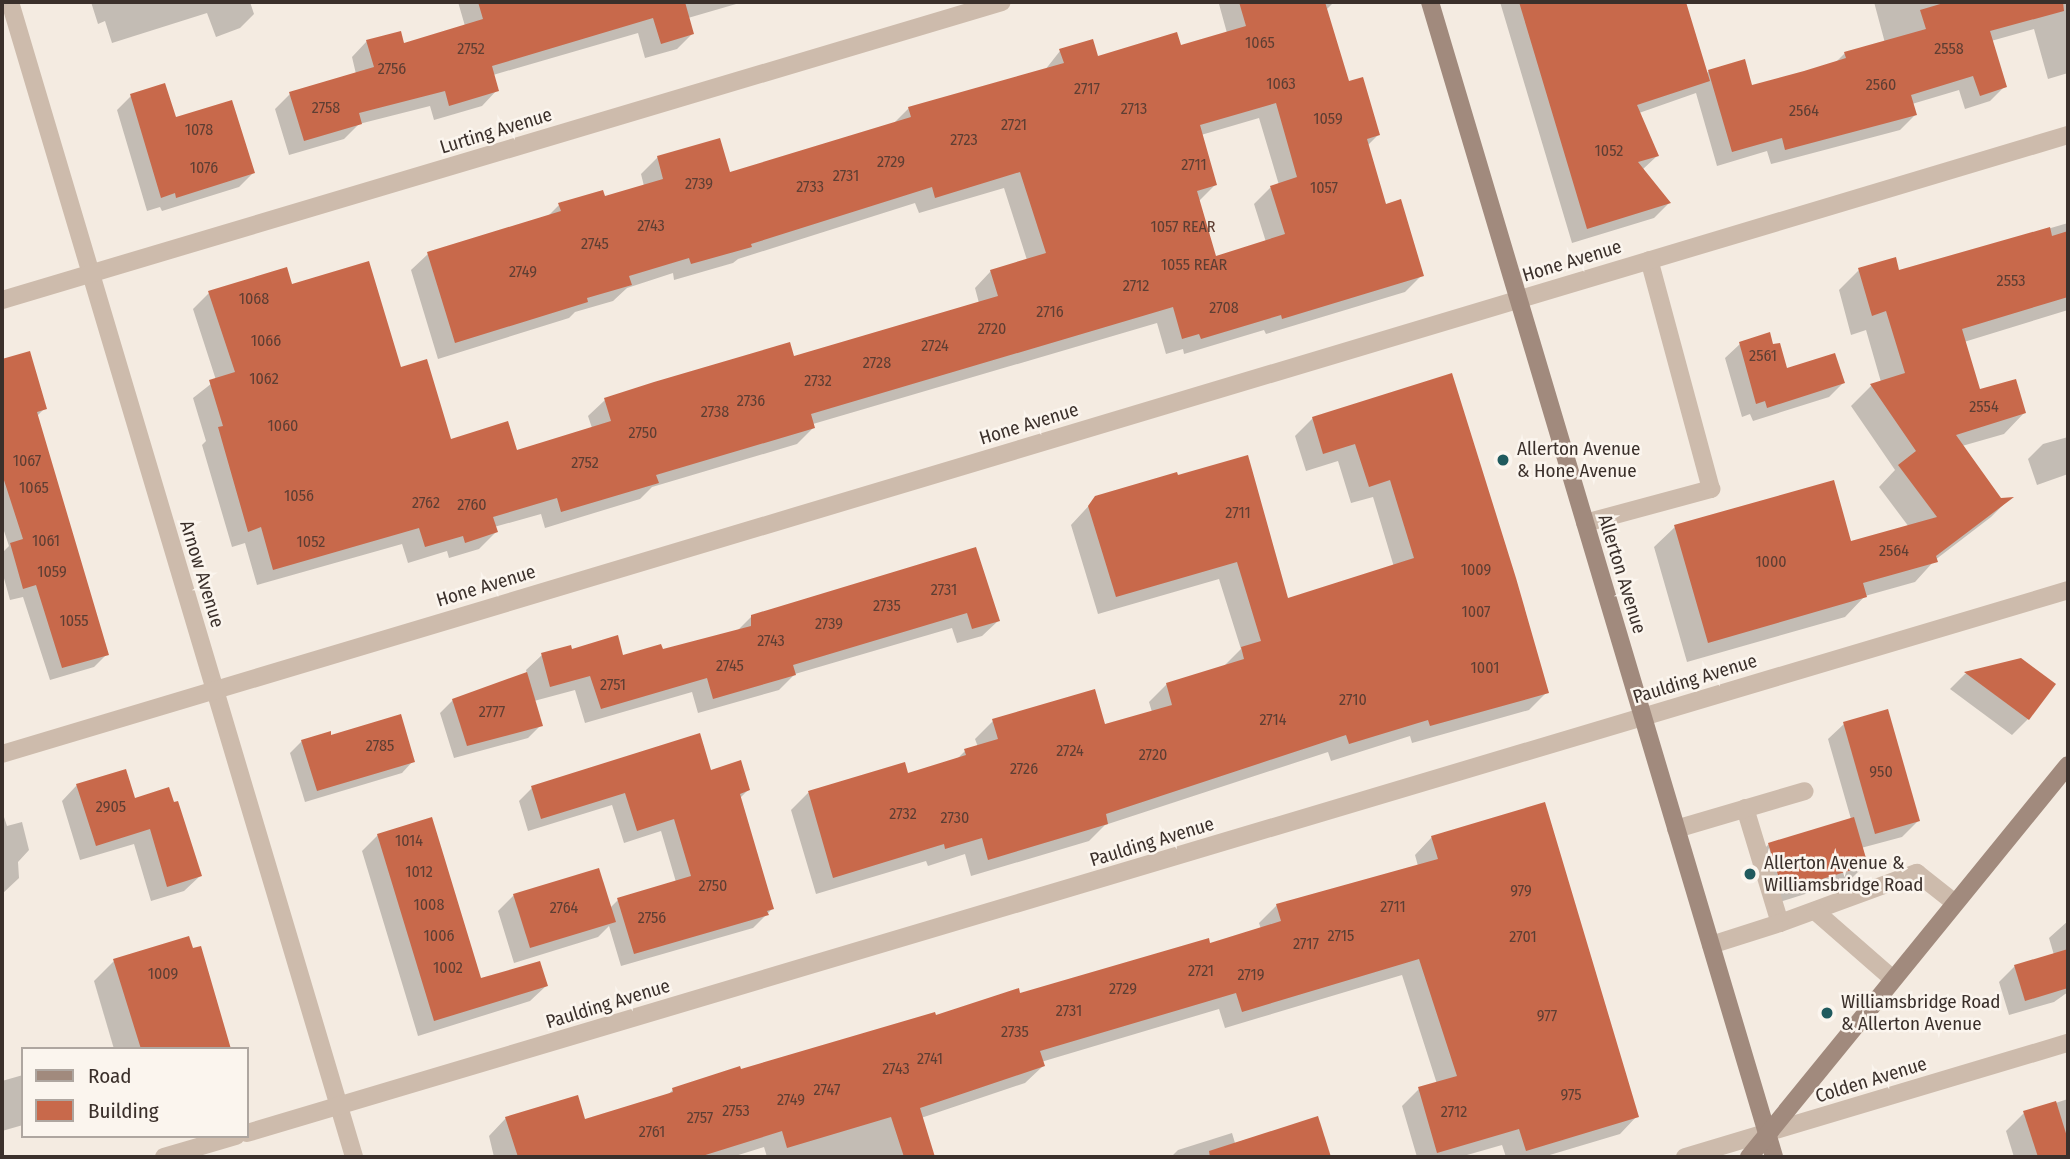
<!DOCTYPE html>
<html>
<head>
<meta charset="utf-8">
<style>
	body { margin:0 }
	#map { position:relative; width:2070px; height:1159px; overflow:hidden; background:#f4ebe1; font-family:"Fira Sans Condensed",sans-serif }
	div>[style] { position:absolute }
	.shadow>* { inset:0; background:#0003 }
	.building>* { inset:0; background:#c8694b }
	.lane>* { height:18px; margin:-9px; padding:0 9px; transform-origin:9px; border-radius:9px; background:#cdbbac }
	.street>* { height:18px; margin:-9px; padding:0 9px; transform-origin:9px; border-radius:9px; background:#cdbbac }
	.secondary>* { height:18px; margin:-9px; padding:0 9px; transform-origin:9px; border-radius:9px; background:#a18a7d }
	.dots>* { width:19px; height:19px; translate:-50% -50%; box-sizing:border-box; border:4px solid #fbf5ee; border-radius:50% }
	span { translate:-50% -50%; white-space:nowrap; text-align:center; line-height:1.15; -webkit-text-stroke:5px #fbf5ee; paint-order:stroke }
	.number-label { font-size:16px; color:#5e3e33 }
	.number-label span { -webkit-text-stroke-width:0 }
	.street-label { font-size:19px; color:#3b302b }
	.poi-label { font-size:19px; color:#3b302b }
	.left { translate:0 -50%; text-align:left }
	.frame { position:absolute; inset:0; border:4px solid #3b302b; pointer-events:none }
	.legend { position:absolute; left:21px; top:1047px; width:228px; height:91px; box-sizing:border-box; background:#fbf5ee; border:2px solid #aea6a0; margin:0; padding:9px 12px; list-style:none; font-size:21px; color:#3b302b }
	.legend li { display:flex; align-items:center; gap:14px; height:35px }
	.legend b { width:35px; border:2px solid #aea6a0 }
</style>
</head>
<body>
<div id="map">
	<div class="shadow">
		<i style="clip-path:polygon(91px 2px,250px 2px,254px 14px,240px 28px,216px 37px,207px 13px,112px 43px,105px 21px,98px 24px)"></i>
		<i style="clip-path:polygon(458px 2px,743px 2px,688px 18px,692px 34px,677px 49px,645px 58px,638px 33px,493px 75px,497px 90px,482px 106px,434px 120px,430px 106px,359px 124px,344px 139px,289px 155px,275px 109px,290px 94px,356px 74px,352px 57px,367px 41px,403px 46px,465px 26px)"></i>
		<i style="clip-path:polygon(evenodd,1221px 2px,1334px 2px,1326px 10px,1348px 83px,1378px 135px,1367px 146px,1385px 206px,1422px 275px,1405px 292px,1266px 334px,1264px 330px,1184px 354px,1183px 349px,1166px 354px,1157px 323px,813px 424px,814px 427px,797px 444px,652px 487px,640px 499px,545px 528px,541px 514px,494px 527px,496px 532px,479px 549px,449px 558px,447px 551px,408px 563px,402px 544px,257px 585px,245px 543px,232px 547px,202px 445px,206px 441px,193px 398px,216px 380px,193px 309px,209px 293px,291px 286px,399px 369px,450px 442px,516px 452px,592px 428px,588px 416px,605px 400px,793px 359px,979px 303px,975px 288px,991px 271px,1027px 260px,1004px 188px,919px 213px,915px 203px,738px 259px,733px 263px,674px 280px,673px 273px,627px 288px,613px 301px,575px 312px,569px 318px,438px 359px,411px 270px,428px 254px,547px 217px,559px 205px,604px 198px,644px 186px,641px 174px,658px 157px,729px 174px,893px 124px,909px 108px,1045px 70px,1060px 51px,1097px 59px,1180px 48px,1227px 33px,1219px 4px,1221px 2px,1259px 118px,1279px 185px,1270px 188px,1254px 204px,1266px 242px,1214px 258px,1198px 202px,1215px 185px,1201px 135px,1259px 118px)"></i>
		<i style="clip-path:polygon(1500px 2px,1684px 2px,1706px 74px,1709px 71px,1751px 87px,1835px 63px,1845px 53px,1885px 43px,1874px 2px,2068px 2px,2068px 73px,2048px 79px,2034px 29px,1991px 41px,2005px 86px,1990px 101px,1965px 109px,1959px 90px,1912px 104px,1915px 115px,1900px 130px,1771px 164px,1767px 151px,1717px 166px,1696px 93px,1639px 113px,1657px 156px,1642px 170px,1669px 203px,1654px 218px,1572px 243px)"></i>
		<i style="clip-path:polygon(131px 96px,174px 120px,253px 173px,239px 187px,162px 211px,160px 207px,147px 211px,117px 110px)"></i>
		<i style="clip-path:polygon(2068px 223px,2068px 310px,1964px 342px,1979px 391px,2024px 413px,2004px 434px,1962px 446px,2000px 500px,2009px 499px,1991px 517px,1935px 560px,1915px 582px,1865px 596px,1845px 617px,1687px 662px,1654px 547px,1675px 527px,1850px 543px,1909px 527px,1879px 487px,1895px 470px,1851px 406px,1871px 386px,1881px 382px,1866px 330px,1851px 335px,1839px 290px,1859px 270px,1898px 272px)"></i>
		<i style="clip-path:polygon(1740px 344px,1772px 346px,1786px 371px,1843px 383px,1829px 397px,1753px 421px,1750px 414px,1742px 417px,1725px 358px)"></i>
		<i style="clip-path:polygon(29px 353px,45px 408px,36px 417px,107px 654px,94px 667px,50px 680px,23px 597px,10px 600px,2px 571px,2px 553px,9px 546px,2px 525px,2px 361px)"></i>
		<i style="clip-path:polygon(1451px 376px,1547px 692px,1529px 710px,1412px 743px,1410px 736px,1331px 761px,1328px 752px,1105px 825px,1089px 841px,971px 876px,965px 854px,928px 866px,926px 861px,816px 894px,791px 810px,808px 793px,904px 764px,907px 775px,955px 761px,965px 751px,978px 747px,975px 739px,993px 721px,1104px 726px,1152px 712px,1149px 702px,1167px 684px,1224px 666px,1241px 649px,1219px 579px,1098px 614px,1071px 525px,1096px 498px,1176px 474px,1287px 600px,1394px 567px,1373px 497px,1351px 503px,1338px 461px,1306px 471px,1295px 436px,1313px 418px)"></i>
		<i style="clip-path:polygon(2068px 437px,2068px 474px,2037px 485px,2028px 459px,2043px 444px)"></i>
		<i style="clip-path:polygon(975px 549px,998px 621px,982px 636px,957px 643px,952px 628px,795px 674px,779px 690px,698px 713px,692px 692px,585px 723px,575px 690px,534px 701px,541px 725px,528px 738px,454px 758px,440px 713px,453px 700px,527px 674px,526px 670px,542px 655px,571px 651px,622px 657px,661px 651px,737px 631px,752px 616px)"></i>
		<i style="clip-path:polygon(2021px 660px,2028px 719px,2012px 735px,1950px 689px,1965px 674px)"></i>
		<i style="clip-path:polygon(1844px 724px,1918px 821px,1902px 837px,1861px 848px,1866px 864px,1850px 880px,1767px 906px,1753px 860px,1769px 844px,1851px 819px,1828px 739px)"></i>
		<i style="clip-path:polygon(330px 737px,413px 761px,402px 773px,305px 802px,290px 753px,302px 741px)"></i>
		<i style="clip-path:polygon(710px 772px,748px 790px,739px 799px,772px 909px,753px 928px,621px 966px,609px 926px,598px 937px,514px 963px,498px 911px,514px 895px,610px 908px,618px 900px,676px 882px,661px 831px,624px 843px,612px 805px,528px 831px,519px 801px,532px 788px)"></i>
		<i style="clip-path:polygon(77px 785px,133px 800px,200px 876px,184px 891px,151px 901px,134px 844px,80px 860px,62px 801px)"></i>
		<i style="clip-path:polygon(2px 811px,7px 826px,22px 822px,29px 850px,18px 862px,19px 878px,2px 894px)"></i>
		<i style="clip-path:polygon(378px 835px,480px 980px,546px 986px,530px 1001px,418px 1036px,362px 851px)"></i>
		<i style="clip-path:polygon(1432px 837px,1637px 1116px,1620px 1134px,1543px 1157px,1506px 1157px,1502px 1145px,1460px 1157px,1417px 1157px,1402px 1106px,1419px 1089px,1437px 1084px,1402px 975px,1225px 1028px,1219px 1009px,1041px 1062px,1043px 1066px,1025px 1083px,921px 1118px,932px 1154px,929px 1157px,767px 1157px,764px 1147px,732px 1157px,494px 1157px,489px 1136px,506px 1118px,584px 1121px,666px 1096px,673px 1090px,1209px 945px,1261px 929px,1259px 923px,1277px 905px,1418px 866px,1415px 855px)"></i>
		<i style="clip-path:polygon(2068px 921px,2068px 992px,2054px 1002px,2009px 1015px,1999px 982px,2015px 966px,2054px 955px,2049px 938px)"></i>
		<i style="clip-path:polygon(114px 961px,230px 1049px,114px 1049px,94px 981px)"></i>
		<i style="clip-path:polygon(23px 1075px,23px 1125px,2px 1131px,2px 1081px)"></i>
		<i style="clip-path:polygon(2068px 1099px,2068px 1157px,2014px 1157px,2006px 1131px,2024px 1113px)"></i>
		<i style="clip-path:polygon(1317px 1118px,1329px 1157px,1171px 1157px,1178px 1150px,1232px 1133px,1235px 1143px)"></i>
	</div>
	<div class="building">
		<i style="clip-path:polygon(478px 2px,685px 2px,694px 34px,661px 44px,653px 18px,492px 66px,499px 91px,449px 106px,445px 91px,359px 113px,362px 124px,304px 141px,289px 92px,374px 67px,366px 40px,401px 31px,404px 43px,483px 19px)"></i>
		<i style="clip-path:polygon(evenodd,1239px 2px,1325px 2px,1349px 81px,1363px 77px,1380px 135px,1367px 139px,1386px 204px,1401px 199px,1424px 276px,1282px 319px,1281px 315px,1201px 339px,1199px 334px,1182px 339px,1173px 307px,811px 414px,815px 428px,656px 475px,659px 483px,561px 512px,557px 498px,493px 517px,498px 532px,465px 543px,463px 536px,425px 547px,419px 528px,273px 570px,261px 527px,248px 532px,218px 427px,223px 426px,209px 380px,235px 372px,208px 291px,287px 267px,292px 284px,369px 261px,401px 367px,427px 359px,451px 439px,508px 421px,517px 450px,611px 421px,604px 398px,654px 382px,790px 342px,794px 356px,998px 296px,990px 270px,1046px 253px,1020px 172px,935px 198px,932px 187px,751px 244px,752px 247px,691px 264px,689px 258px,629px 276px,632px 285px,587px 298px,588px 302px,455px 343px,427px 252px,561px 211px,558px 203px,603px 190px,605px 196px,663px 179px,657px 156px,720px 138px,730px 172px,911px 117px,908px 107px,1064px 63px,1059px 49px,1093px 39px,1098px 56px,1177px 32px,1181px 45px,1246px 26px,1239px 2px,1276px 103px,1297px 177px,1270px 186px,1285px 234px,1216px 256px,1197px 191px,1217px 185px,1200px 125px,1276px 103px)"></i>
		<i style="clip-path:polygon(1519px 2px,1686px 2px,1710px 81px,1637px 105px,1659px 156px,1638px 162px,1671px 203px,1587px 229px)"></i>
		<i style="clip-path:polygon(1947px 2px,2063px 2px,2064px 11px,1990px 31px,2007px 87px,1980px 96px,1973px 76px,1911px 95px,1917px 115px,1785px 150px,1782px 138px,1732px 152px,1708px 70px,1745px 59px,1752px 85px,1804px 71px,1846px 58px,1844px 52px,1926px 29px,1920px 10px)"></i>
		<i style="clip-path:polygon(165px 83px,176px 117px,232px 100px,255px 173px,176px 198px,175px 193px,161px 198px,130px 94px)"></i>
		<i style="clip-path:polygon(2050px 227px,2052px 236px,2068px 231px,2068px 297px,1962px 329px,1980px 389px,2016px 379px,2026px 413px,1956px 435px,2001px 498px,2014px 497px,1936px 556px,1938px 562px,1863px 583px,1867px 597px,1708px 643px,1674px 525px,1834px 480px,1851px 541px,1937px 517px,1898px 465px,1916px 451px,1870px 384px,1905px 373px,1886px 311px,1872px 316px,1858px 268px,1896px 257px,1899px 270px)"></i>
		<i style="clip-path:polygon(1770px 332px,1773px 344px,1780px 343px,1787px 368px,1835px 353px,1845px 383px,1767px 408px,1765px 401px,1756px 404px,1739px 342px)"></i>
		<i style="clip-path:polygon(30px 351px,47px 409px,37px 412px,109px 655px,62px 668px,36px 585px,23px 589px,10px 543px,23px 539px,2px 474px,2px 359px)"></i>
		<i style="clip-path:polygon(1452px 373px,1516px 578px,1549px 693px,1430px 726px,1428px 720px,1349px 744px,1346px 735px,1106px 814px,1108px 824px,988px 860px,982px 838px,945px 849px,944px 844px,833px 878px,808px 791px,905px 762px,908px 773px,966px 755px,964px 749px,998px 739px,992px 719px,1095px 689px,1105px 724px,1172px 705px,1166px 683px,1244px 659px,1241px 647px,1261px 641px,1237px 562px,1116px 597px,1088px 506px,1095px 496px,1177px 472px,1178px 475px,1248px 455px,1288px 598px,1414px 558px,1390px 480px,1369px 487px,1355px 444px,1323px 454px,1312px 417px)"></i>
		<i style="clip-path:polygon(976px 547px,1000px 621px,972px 629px,967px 613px,793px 665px,796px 675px,713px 699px,707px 678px,601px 709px,590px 676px,550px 687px,541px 653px,571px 645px,572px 649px,618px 635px,623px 655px,661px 644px,663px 649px,751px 626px,751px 615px)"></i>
		<i style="clip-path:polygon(2021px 658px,2056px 684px,2029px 720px,1964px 672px)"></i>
		<i style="clip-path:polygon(527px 672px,543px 726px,467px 746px,452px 699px)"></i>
		<i style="clip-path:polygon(1888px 709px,1920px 821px,1875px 834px,1843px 722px)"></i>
		<i style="clip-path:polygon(401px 714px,415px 762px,317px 791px,301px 740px,331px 731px,331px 735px)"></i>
		<i style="clip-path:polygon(700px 733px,711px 770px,741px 760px,750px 790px,740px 794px,774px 909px,767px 911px,769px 915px,634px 954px,617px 898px,691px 876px,674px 819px,637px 831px,625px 793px,541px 819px,531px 786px)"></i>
		<i style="clip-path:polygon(126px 769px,135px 798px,169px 787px,174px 802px,178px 801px,202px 876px,167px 887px,150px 829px,96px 846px,76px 784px)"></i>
		<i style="clip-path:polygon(1545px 802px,1639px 1117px,1526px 1151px,1519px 1129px,1437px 1153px,1418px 1087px,1457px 1076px,1419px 959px,1242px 1012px,1236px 993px,1040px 1051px,1045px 1066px,920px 1108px,935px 1157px,904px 1157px,891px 1117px,787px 1148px,782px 1131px,699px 1157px,518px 1157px,505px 1117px,578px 1095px,585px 1119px,673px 1092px,672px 1088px,740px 1066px,741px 1069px,935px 1012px,936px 1015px,1019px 988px,1020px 993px,1209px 938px,1210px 943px,1281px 921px,1276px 904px,1438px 859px,1431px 836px)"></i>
		<i style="clip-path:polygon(432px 817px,481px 978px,540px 961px,548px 986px,434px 1021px,377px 834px)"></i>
		<i style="clip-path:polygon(1854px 817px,1868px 865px,1783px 891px,1768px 843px)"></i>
		<i style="clip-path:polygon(599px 868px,616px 922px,530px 948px,513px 894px)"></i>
		<i style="clip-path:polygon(189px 936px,193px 948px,201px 946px,231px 1049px,141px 1049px,113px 959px)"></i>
		<i style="clip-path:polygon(2068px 949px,2068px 988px,2025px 1001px,2014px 965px)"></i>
		<i style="clip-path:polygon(2056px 1101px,2068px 1140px,2068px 1157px,2038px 1157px,2023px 1111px)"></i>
		<i style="clip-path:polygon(1318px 1116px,1331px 1157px,1210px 1157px,1209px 1151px)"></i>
	</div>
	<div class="lane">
		<i style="left:1585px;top:523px;width:131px;rotate:-15.1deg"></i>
		<i style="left:1711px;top:489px;width:237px;rotate:-105.1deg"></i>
		<i style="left:1745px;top:808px;width:120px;rotate:73.1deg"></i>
		<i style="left:1780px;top:923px;width:146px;rotate:-20.1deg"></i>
		<i style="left:1917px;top:873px;width:48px;rotate:38.3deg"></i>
		<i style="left:1676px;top:829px;width:134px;rotate:-16.4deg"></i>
		<i style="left:1815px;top:911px;width:103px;rotate:41.1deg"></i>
		<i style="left:1711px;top:945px;width:72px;rotate:-17.7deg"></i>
	</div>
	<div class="street">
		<i style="left:10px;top:2px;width:1205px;rotate:73.41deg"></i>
		<i style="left:2px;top:300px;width:1043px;rotate:-16.59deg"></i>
		<i style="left:2px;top:754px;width:2157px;rotate:-16.68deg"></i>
		<i style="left:247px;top:1133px;width:1900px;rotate:-16.6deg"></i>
		<i style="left:164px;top:1157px;width:75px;rotate:-16.3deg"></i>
		<i style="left:1685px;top:1157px;width:400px;rotate:-16.6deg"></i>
	</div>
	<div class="secondary">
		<i style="left:1430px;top:2px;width:1205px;rotate:73.41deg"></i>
		<i style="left:1749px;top:1157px;width:505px;rotate:-50.86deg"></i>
	</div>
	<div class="dots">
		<i style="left:1503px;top:460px;background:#1f5a5e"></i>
		<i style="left:1750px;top:874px;background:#1f5a5e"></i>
		<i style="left:1827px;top:1013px;background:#1f5a5e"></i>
	</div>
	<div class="number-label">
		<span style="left:1260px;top:43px">1065</span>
		<span style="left:471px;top:49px">2752</span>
		<span style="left:1949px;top:49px">2558</span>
		<span style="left:392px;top:69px">2756</span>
		<span style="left:1281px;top:84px">1063</span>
		<span style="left:1881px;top:85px">2560</span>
		<span style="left:1087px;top:89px">2717</span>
		<span style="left:326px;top:108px">2758</span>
		<span style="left:1134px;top:109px">2713</span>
		<span style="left:1804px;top:111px">2564</span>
		<span style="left:1328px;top:119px">1059</span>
		<span style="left:1014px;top:125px">2721</span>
		<span style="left:199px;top:130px">1078</span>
		<span style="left:964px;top:140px">2723</span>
		<span style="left:1609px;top:151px">1052</span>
		<span style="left:891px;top:162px">2729</span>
		<span style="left:1194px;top:165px">2711</span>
		<span style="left:204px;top:168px">1076</span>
		<span style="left:846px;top:176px">2731</span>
		<span style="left:699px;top:184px">2739</span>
		<span style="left:810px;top:187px">2733</span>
		<span style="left:1324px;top:188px">1057</span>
		<span style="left:651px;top:226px">2743</span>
		<span style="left:1183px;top:227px">1057 REAR</span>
		<span style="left:595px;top:244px">2745</span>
		<span style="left:1194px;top:265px">1055 REAR</span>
		<span style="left:523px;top:272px">2749</span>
		<span style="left:2011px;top:281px">2553</span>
		<span style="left:1136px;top:286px">2712</span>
		<span style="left:254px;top:299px">1068</span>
		<span style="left:1224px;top:308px">2708</span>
		<span style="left:1050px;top:312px">2716</span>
		<span style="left:992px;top:329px">2720</span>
		<span style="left:266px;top:341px">1066</span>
		<span style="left:935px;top:346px">2724</span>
		<span style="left:1763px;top:356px">2561</span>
		<span style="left:877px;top:363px">2728</span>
		<span style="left:264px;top:379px">1062</span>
		<span style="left:818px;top:381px">2732</span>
		<span style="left:751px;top:401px">2736</span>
		<span style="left:1984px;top:407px">2554</span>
		<span style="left:715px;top:412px">2738</span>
		<span style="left:283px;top:426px">1060</span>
		<span style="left:643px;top:433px">2750</span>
		<span style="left:27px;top:461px">1067</span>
		<span style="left:585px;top:463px">2752</span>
		<span style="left:34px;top:488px">1065</span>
		<span style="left:299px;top:496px">1056</span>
		<span style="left:426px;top:503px">2762</span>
		<span style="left:472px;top:505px">2760</span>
		<span style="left:1238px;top:513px">2711</span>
		<span style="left:46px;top:541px">1061</span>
		<span style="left:311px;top:542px">1052</span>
		<span style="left:1894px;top:551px">2564</span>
		<span style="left:1771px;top:562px">1000</span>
		<span style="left:1476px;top:570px">1009</span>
		<span style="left:52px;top:572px">1059</span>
		<span style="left:944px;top:590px">2731</span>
		<span style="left:887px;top:606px">2735</span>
		<span style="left:1476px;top:612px">1007</span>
		<span style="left:74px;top:621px">1055</span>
		<span style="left:829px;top:624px">2739</span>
		<span style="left:771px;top:641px">2743</span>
		<span style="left:730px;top:666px">2745</span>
		<span style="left:1485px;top:668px">1001</span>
		<span style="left:613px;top:685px">2751</span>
		<span style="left:1353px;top:700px">2710</span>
		<span style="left:492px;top:712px">2777</span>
		<span style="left:1273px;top:720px">2714</span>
		<span style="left:380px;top:746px">2785</span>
		<span style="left:1070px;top:751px">2724</span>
		<span style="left:1153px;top:755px">2720</span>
		<span style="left:1024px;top:769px">2726</span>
		<span style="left:1881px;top:772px">950</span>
		<span style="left:111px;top:807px">2905</span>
		<span style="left:903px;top:814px">2732</span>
		<span style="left:955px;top:818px">2730</span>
		<span style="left:409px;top:841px">1014</span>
		<span style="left:419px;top:872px">1012</span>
		<span style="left:713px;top:886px">2750</span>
		<span style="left:1521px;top:891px">979</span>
		<span style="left:429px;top:905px">1008</span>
		<span style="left:1393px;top:907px">2711</span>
		<span style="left:564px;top:908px">2764</span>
		<span style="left:652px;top:918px">2756</span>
		<span style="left:439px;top:936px">1006</span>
		<span style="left:1341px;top:936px">2715</span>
		<span style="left:1523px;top:937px">2701</span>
		<span style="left:1306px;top:944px">2717</span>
		<span style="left:448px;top:968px">1002</span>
		<span style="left:1201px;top:971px">2721</span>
		<span style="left:163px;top:974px">1009</span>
		<span style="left:1251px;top:975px">2719</span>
		<span style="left:1123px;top:989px">2729</span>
		<span style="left:1069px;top:1011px">2731</span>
		<span style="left:1547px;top:1016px">977</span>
		<span style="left:1015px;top:1032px">2735</span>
		<span style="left:930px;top:1059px">2741</span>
		<span style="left:896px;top:1069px">2743</span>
		<span style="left:827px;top:1090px">2747</span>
		<span style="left:1571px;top:1095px">975</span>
		<span style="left:791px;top:1100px">2749</span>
		<span style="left:736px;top:1111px">2753</span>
		<span style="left:1454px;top:1112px">2712</span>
		<span style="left:700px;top:1118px">2757</span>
		<span style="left:652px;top:1132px">2761</span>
	</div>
	<div class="street-label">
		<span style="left:496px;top:131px;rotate:-17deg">Lurting Avenue</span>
		<span style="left:1572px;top:261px;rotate:-17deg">Hone Avenue</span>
		<span style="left:1029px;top:424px;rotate:-17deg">Hone Avenue</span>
		<span style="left:202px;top:574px;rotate:73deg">Arnow Avenue</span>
		<span style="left:1622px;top:574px;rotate:73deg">Allerton Avenue</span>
		<span style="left:486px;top:586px;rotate:-17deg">Hone Avenue</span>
		<span style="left:1695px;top:679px;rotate:-17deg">Paulding Avenue</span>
		<span style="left:1152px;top:842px;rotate:-17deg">Paulding Avenue</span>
		<span style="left:608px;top:1004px;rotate:-17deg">Paulding Avenue</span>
		<span style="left:1871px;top:1080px;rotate:-17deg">Colden Avenue</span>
	</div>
	<div class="poi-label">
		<span class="left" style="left:1517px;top:460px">Allerton Avenue<br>&amp; Hone Avenue</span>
		<span class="left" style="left:1764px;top:874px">Allerton Avenue &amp;<br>Williamsbridge Road</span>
		<span class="left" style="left:1841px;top:1013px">Williamsbridge Road<br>&amp; Allerton Avenue</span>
	</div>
	<div class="frame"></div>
	<ul class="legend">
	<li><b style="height:9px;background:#a18a7d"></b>Road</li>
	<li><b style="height:19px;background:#c8694b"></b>Building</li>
	</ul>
</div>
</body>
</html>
